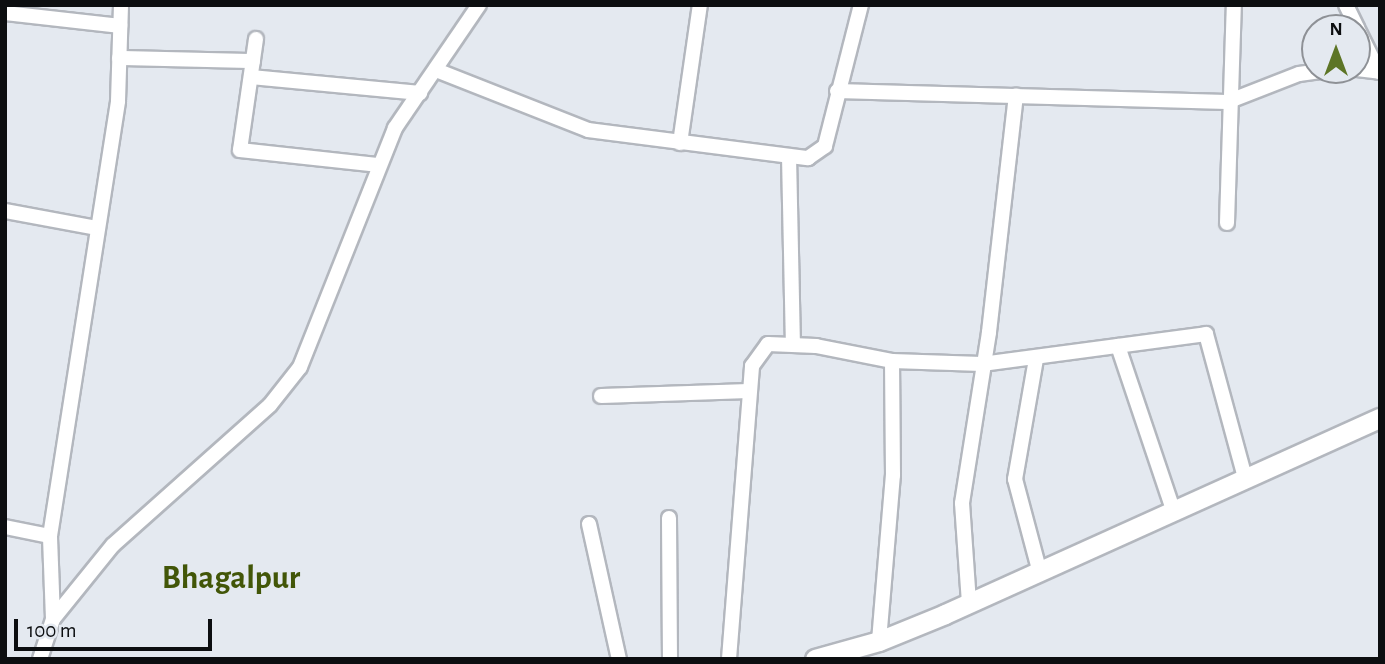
<!DOCTYPE html>
<html>
<head>
<meta charset="utf-8">
<style>
	body { margin:0 }
	#map { position:relative; width:1385px; height:664px; overflow:hidden; background:#e4e9f0; font-family:"Alegreya Sans",sans-serif }
	div>[style] { position:absolute }
	.roads { filter:drop-shadow(2px 0 #b3b7be) drop-shadow(-2px 0 #b3b7be) drop-shadow(0 2px #b3b7be) drop-shadow(0 -2px #b3b7be) }
	.minor>* { height:14px; margin:-7px; padding:0 7px; transform-origin:7px; border-radius:7px; background:#fff }
	.major>* { height:19px; margin:-9.5px; padding:0 9.5px; transform-origin:9.5px; border-radius:9.5px; background:#fff }
	span { translate:-50% -50%; white-space:nowrap; text-align:center; line-height:1.15; -webkit-text-stroke:6px #e4e9f0; paint-order:stroke }
	.town-label { font-size:33px; color:#425608; font-weight:700 }
	.frame { position:absolute; inset:0; border:7px solid #0c0e10; pointer-events:none }
	.north { position:absolute; left:1301px; top:14px; width:70px; height:70px; box-sizing:border-box; background:#e4e9f0; border:2px solid #8e9196; border-radius:50%; rotate:0deg; font-size:19px; font-weight:700; line-height:28px; text-align:center; color:#0c0e10 }
	.north::after { content:''; display:block; margin:auto; width:24px; height:32px; background:#5d7526; clip-path:polygon(50% 0,100% 100%,50% 72%,0 100%) }
	.scale { position:absolute; left:14px; top:619px; width:198px; height:32px; box-sizing:border-box; border:4px solid #0c0e10; border-top:0; padding-left:9px; font-size:21px; line-height:24px; white-space:nowrap; color:#0c0e10; -webkit-text-stroke:5px #e4e9f0; paint-order:stroke }
</style>
</head>
<body>
<div id="map">
	<div class="roads">
		<div class="minor">
			<i style="left:1346px;top:5px;width:25px;rotate:64deg"></i>
			<i style="left:5px;top:13px;width:116px;rotate:6.4deg"></i>
			<i style="left:1357px;top:28px;width:49px;rotate:63.4deg"></i>
			<i style="left:256px;top:39px;width:112px;rotate:98.2deg"></i>
			<i style="left:240px;top:150px;width:140px;rotate:6.2deg"></i>
			<i style="left:119px;top:58px;width:134px;rotate:1.3deg"></i>
			<i style="left:1357px;top:69px;width:23px;rotate:7deg"></i>
			<i style="left:436px;top:70px;width:163px;rotate:21.5deg"></i>
			<i style="left:588px;top:130px;width:222px;rotate:7.3deg"></i>
			<i style="left:808px;top:158px;width:21px;rotate:-35deg"></i>
			<i style="left:825px;top:146px;width:146px;rotate:-75.7deg"></i>
			<i style="left:251px;top:77px;width:170px;rotate:5.4deg"></i>
			<i style="left:837px;top:91px;width:390px;rotate:1.6deg"></i>
			<i style="left:1227px;top:102px;width:77px;rotate:-21.3deg"></i>
			<i style="left:1299px;top:74px;width:29px;rotate:-8deg"></i>
			<i style="left:680px;top:143px;width:139px;rotate:-81.8deg"></i>
			<i style="left:789px;top:156px;width:188px;rotate:88.8deg"></i>
			<i style="left:5px;top:211px;width:94px;rotate:10.5deg"></i>
			<i style="left:1227px;top:223px;width:218px;rotate:-88.2deg"></i>
			<i style="left:1118px;top:346px;width:172px;rotate:71.4deg"></i>
			<i style="left:1036px;top:359px;width:122px;rotate:99.9deg"></i>
			<i style="left:1015px;top:479px;width:93px;rotate:75.1deg"></i>
			<i style="left:601px;top:396px;width:148px;rotate:-1.9deg"></i>
			<i style="left:669px;top:518px;width:141px;rotate:89.6deg"></i>
			<i style="left:589px;top:524px;width:138px;rotate:77.5deg"></i>
			<i style="left:5px;top:527px;width:46px;rotate:11.3deg"></i>
			<i style="left:969px;top:603px;width:100px;rotate:-94deg"></i>
			<i style="left:962px;top:503px;width:173px;rotate:-81deg"></i>
			<i style="left:989px;top:332px;width:238px;rotate:-83.5deg"></i>
			<i style="left:53px;top:619px;width:83px;rotate:-92.1deg"></i>
			<i style="left:50px;top:536px;width:440px;rotate:-81.1deg"></i>
			<i style="left:118px;top:101px;width:96px;rotate:-88.2deg"></i>
			<i style="left:879px;top:641px;width:167px;rotate:-85.2deg"></i>
			<i style="left:893px;top:475px;width:114px;rotate:-90.5deg"></i>
			<i style="left:40px;top:659px;width:42px;rotate:-72deg"></i>
			<i style="left:53px;top:619px;width:95px;rotate:-51deg"></i>
			<i style="left:113px;top:545px;width:210px;rotate:-41.7deg"></i>
			<i style="left:270px;top:405px;width:48px;rotate:-51.7deg"></i>
			<i style="left:300px;top:367px;width:257px;rotate:-68.3deg"></i>
			<i style="left:395px;top:128px;width:149px;rotate:-55.7deg"></i>
			<i style="left:729px;top:659px;width:294px;rotate:-85.5deg"></i>
			<i style="left:752px;top:366px;width:27px;rotate:-54deg"></i>
			<i style="left:768px;top:344px;width:48px;rotate:2.4deg"></i>
			<i style="left:816px;top:346px;width:77px;rotate:11.2deg"></i>
			<i style="left:892px;top:361px;width:90px;rotate:1.9deg"></i>
			<i style="left:982px;top:364px;width:226px;rotate:-7.6deg"></i>
			<i style="left:1206px;top:334px;width:149px;rotate:74.8deg"></i>
		</div>
		<div class="major">
			<i style="left:815px;top:659px;width:66px;rotate:-15.7deg"></i>
			<i style="left:879px;top:641px;width:71px;rotate:-22.2deg"></i>
			<i style="left:945px;top:614px;width:477px;rotate:-24.3deg"></i>
		</div>
	</div>
	<div class="town-label">
		<span style="left:231px;top:579px">Bhagalpur</span>
	</div>
	<div class="frame"></div>
	<div class="north">N</div>
	<div class="scale">100 m</div>
</div>
</body>
</html>
